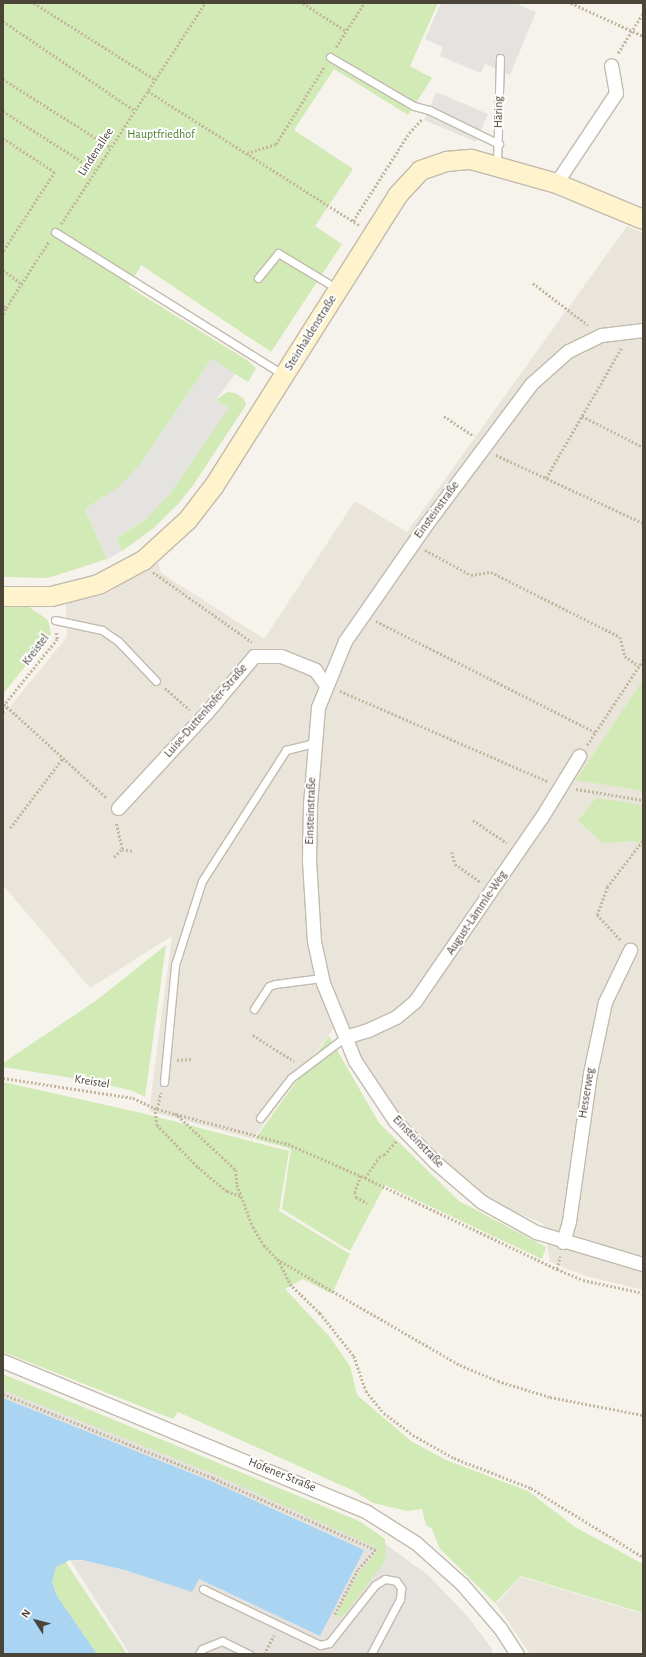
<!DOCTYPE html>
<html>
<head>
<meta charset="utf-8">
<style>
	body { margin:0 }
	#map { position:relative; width:646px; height:1657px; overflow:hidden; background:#f6f3ec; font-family:"Alegreya Sans",sans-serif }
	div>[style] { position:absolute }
	.residential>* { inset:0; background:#eae5da }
	.industrial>* { inset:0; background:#e6e2dd }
	.green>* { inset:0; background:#d2eab5 }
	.parking>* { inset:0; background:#e5e3e0 }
	.water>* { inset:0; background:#a9d4f2 }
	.path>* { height:2.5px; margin-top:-1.25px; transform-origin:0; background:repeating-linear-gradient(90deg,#c4b79f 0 2px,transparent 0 4px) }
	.roads { filter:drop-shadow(1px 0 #c2bbae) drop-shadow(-1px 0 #c2bbae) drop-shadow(0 1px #c2bbae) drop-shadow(0 -1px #c2bbae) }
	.lane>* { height:7px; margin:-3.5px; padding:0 3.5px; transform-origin:3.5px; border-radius:3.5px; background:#fff }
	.street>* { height:13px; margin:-6.5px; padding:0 6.5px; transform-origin:6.5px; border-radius:6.5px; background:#fff }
	.secondary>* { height:19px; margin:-9.5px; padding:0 9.5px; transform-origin:9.5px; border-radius:9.5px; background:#fff3cd }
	span { translate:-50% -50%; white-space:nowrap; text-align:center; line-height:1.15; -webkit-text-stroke:4px #fff; paint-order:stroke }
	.street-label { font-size:12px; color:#4b4439 }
	.park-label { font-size:12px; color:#4a7f2a }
	.frame { position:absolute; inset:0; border:4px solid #4b4439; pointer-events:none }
	.north { position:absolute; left:16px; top:1601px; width:40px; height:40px; -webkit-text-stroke:3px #fff; paint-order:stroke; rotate:306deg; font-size:11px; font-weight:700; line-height:16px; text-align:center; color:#4b4439 }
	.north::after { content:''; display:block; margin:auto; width:14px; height:18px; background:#4b4439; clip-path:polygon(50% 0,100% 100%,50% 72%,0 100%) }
</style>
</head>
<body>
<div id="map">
	<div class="residential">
		<i style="clip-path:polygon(627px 226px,643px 233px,643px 1290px,586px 1276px,550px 1262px,544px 1224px,482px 1198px,437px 1160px,399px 1117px,357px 1061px,341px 1018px,253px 1139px,149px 1111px,172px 936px,90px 988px,3px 885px,3px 715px,67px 637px,66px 602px,104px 595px,158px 563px,161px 573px,264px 639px,355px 501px,407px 532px)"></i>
		<i style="clip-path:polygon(521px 1577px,643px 1614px,643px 1654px,530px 1654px,496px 1604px)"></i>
	</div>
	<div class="industrial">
		<i style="clip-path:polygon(3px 1382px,381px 1541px,428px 1575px,469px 1618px,492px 1649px,492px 1654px,130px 1654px,70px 1560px,90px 1561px,158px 1579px,199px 1579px,320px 1636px,211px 1481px,3px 1398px)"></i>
	</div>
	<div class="green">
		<i style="clip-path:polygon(3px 3px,438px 3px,410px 66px,432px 78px,408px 115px,334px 69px,294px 130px,353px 169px,315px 226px,342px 244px,271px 352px,141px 265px,129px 287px,247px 360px,256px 368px,254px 372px,248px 382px,212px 359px,140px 465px,119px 487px,85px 509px,107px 559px,48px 578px,3px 577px)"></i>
		<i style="clip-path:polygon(227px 392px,235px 393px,244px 399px,246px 405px,194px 484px,179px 503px,154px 528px,122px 551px,116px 538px,146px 519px,229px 408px,216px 400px)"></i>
		<i style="clip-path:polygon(3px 604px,29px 607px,48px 620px,51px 634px,3px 694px)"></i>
		<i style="clip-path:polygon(643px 680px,643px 791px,576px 780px)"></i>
		<i style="clip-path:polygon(596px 798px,643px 805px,643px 846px,635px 841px,603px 843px,578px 821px)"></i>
		<i style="clip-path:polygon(166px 945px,145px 1097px,133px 1091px,91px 1081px,3px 1067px,3px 1063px,97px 1000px)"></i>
		<i style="clip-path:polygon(329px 1036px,379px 1123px,459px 1201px,546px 1247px,542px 1259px,385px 1185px,350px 1251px,282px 1209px,291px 1149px,255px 1139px)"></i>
		<i style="clip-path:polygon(3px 1082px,146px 1114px,289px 1151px,279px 1211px,350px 1254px,332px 1294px,303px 1279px,285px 1289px,329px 1336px,350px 1366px,357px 1395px,411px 1441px,446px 1460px,528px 1491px,575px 1527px,643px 1564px,643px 1613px,521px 1576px,495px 1603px,440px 1549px,432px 1529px,426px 1525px,422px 1509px,407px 1511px,373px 1503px,354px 1491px,178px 1412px,173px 1419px,3px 1352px)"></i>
		<i style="clip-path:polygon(3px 1374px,359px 1521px,385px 1539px,386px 1560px,344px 1615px,334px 1619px,358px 1574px,377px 1552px,377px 1548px,214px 1474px,3px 1390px)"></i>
		<i style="clip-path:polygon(65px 1561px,127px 1654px,97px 1654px,57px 1596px,52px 1582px,53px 1573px,56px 1567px)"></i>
	</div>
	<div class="parking">
		<i style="clip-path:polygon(441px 3px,515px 3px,536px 12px,510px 75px,485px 64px,481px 73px,440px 56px,443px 47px,425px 39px)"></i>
		<i style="clip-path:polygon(436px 92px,488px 114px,476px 142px,424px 120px)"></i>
		<i style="clip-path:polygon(212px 358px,235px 374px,216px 400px,229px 408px,169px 495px,146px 519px,116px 538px,122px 551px,107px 559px,85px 509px,119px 487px,140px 465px)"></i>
	</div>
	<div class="water">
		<i style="clip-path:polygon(3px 1398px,211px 1481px,364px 1550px,320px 1636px,199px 1579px,192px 1592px,125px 1570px,82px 1560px,70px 1560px,56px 1567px,52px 1582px,57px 1596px,97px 1654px,3px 1654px)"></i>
	</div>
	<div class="path">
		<i style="left:34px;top:3px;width:142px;rotate:32.3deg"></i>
		<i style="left:303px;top:3px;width:51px;rotate:33.1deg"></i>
		<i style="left:571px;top:3px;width:79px;rotate:24.6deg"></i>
		<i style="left:3px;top:21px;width:158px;rotate:34.2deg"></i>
		<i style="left:336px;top:47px;width:52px;rotate:-57.5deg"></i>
		<i style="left:618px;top:53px;width:47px;rotate:-58deg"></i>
		<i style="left:3px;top:79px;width:127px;rotate:32.4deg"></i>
		<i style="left:148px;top:91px;width:250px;rotate:32.4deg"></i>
		<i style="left:3px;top:111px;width:109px;rotate:32.7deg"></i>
		<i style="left:3px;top:138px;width:62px;rotate:33.2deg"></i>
		<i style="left:55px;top:172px;width:95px;rotate:123deg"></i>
		<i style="left:247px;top:153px;width:30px;rotate:-17deg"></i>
		<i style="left:276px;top:144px;width:91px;rotate:-58.1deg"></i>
		<i style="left:353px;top:221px;width:104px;rotate:-57.5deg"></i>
		<i style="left:409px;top:133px;width:19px;rotate:-47deg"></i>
		<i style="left:61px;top:224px;width:264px;rotate:-56.9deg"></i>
		<i style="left:3px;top:270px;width:24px;rotate:36deg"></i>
		<i style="left:533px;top:283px;width:69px;rotate:37.4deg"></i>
		<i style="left:3px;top:306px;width:4px;rotate:34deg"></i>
		<i style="left:6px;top:308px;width:80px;rotate:-57.3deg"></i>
		<i style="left:3px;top:314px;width:7px;rotate:-63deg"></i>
		<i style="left:444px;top:416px;width:36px;rotate:34deg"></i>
		<i style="left:582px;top:416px;width:68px;rotate:26.9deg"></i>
		<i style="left:496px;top:455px;width:162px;rotate:24.8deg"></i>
		<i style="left:546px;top:478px;width:151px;rotate:-59.9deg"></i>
		<i style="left:425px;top:550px;width:52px;rotate:28.5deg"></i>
		<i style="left:471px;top:575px;width:20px;rotate:-9deg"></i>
		<i style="left:491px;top:572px;width:144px;rotate:26.7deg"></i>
		<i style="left:620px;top:637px;width:20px;rotate:75deg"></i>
		<i style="left:625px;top:656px;width:17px;rotate:36deg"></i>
		<i style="left:153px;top:572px;width:121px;rotate:35.3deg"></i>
		<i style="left:376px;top:621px;width:246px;rotate:26.9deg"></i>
		<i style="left:165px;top:688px;width:33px;rotate:41deg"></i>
		<i style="left:340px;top:691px;width:226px;rotate:23.5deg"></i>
		<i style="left:4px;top:704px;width:139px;rotate:42.4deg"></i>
		<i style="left:3px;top:706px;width:86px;rotate:-51.1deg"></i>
		<i style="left:57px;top:639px;width:8px;rotate:-97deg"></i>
		<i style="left:3px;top:712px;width:8px;rotate:-50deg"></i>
		<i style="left:587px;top:745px;width:102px;rotate:-56.6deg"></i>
		<i style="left:576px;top:789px;width:68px;rotate:9.3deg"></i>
		<i style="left:473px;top:820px;width:41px;rotate:34.1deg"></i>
		<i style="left:10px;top:828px;width:88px;rotate:-52.9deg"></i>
		<i style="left:122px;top:849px;width:10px;rotate:11deg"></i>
		<i style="left:452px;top:852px;width:12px;rotate:76deg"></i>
		<i style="left:455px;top:864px;width:32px;rotate:35deg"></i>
		<i style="left:114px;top:857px;width:11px;rotate:-45deg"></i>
		<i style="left:122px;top:849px;width:28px;rotate:-103deg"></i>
		<i style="left:620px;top:940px;width:34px;rotate:-133deg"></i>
		<i style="left:597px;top:915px;width:30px;rotate:-70deg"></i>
		<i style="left:607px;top:887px;width:59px;rotate:-52.5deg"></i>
		<i style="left:253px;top:1035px;width:49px;rotate:32.4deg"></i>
		<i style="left:177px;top:1060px;width:15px;rotate:-4deg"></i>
		<i style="left:3px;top:1078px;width:132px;rotate:8.7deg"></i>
		<i style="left:133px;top:1098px;width:26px;rotate:25deg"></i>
		<i style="left:157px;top:1109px;width:136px;rotate:15deg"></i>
		<i style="left:288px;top:1144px;width:80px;rotate:23.7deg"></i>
		<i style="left:361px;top:1176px;width:217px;rotate:25.4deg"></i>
		<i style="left:557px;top:1269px;width:28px;rotate:23deg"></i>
		<i style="left:583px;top:1280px;width:61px;rotate:12.2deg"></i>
		<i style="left:155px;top:1108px;width:17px;rotate:83deg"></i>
		<i style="left:157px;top:1125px;width:59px;rotate:45.7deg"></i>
		<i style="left:198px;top:1167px;width:38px;rotate:40deg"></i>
		<i style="left:227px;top:1191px;width:15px;rotate:20deg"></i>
		<i style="left:157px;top:1109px;width:17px;rotate:-77deg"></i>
		<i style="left:175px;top:1113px;width:83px;rotate:43.1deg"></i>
		<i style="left:236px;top:1170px;width:15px;rotate:86deg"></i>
		<i style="left:237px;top:1185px;width:45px;rotate:69.1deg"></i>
		<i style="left:253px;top:1227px;width:21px;rotate:59deg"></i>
		<i style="left:264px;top:1245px;width:19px;rotate:47deg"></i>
		<i style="left:277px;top:1259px;width:211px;rotate:30.1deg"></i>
		<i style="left:460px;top:1365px;width:41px;rotate:22.8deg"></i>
		<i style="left:498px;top:1381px;width:54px;rotate:17.1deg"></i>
		<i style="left:550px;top:1397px;width:95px;rotate:11deg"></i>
		<i style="left:361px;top:1176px;width:17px;rotate:111deg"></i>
		<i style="left:355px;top:1192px;width:5px;rotate:79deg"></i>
		<i style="left:356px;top:1197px;width:13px;rotate:29deg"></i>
		<i style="left:365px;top:1178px;width:25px;rotate:-56deg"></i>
		<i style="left:379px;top:1157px;width:5px;rotate:-22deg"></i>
		<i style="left:384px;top:1155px;width:18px;rotate:-49deg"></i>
		<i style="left:278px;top:1259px;width:28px;rotate:64deg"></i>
		<i style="left:290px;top:1284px;width:42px;rotate:44deg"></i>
		<i style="left:320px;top:1313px;width:55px;rotate:51.7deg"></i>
		<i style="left:354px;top:1356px;width:37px;rotate:71deg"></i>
		<i style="left:366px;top:1391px;width:28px;rotate:51deg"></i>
		<i style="left:384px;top:1413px;width:36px;rotate:37deg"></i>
		<i style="left:413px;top:1435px;width:47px;rotate:29.3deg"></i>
		<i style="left:454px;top:1458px;width:83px;rotate:21.3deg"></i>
		<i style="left:531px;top:1488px;width:132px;rotate:31.6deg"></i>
		<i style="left:557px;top:1269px;width:13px;rotate:-77deg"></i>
		<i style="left:3px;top:1394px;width:226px;rotate:21.8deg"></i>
		<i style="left:213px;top:1478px;width:178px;rotate:23.8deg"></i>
		<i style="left:376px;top:1550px;width:27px;rotate:132deg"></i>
		<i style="left:358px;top:1570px;width:52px;rotate:117.6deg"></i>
		<i style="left:264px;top:1654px;width:21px;rotate:-62deg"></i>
	</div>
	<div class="roads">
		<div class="lane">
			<i style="left:330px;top:57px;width:97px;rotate:30.3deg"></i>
			<i style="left:414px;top:106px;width:16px;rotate:15deg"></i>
			<i style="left:429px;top:110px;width:78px;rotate:25.9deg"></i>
			<i style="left:497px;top:165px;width:107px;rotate:-88.4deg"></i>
			<i style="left:55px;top:232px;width:268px;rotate:32deg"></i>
			<i style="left:258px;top:278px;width:32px;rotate:-51deg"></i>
			<i style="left:278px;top:253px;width:68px;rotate:31.1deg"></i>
			<i style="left:55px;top:620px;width:48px;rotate:12deg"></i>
			<i style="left:102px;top:630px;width:19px;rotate:35deg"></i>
			<i style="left:118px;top:641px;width:55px;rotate:46.5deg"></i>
			<i style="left:254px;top:1009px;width:27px;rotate:-57deg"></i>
			<i style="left:269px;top:986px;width:6px;rotate:-18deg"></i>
			<i style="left:275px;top:984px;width:47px;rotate:-7.3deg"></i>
			<i style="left:164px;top:1082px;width:118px;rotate:-84.6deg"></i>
			<i style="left:175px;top:965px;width:88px;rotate:-72.2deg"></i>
			<i style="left:202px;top:881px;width:156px;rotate:-57.3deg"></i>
			<i style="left:286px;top:750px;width:29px;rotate:-14deg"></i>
			<i style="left:260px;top:1118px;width:51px;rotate:-52.2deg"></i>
			<i style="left:291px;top:1078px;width:68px;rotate:-37.2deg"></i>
			<i style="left:203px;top:1589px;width:130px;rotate:25.6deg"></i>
			<i style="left:320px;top:1645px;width:9px;rotate:-13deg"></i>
			<i style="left:329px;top:1643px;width:74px;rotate:-51.6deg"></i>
			<i style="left:375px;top:1585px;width:12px;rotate:-31deg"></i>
			<i style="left:385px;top:1579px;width:11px;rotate:10deg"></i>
			<i style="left:396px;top:1581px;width:9px;rotate:54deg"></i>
			<i style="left:401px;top:1588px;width:11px;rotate:95deg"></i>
			<i style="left:400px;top:1599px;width:62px;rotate:117.8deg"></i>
			<i style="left:199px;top:1654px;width:6px;rotate:-59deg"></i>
			<i style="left:202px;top:1649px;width:22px;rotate:-22deg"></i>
			<i style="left:222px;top:1641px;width:30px;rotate:26deg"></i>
		</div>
		<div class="street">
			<i style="left:556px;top:183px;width:108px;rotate:-56.3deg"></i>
			<i style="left:616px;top:93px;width:28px;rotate:-100deg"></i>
			<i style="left:643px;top:330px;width:42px;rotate:173.2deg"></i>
			<i style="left:601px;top:335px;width:37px;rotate:154deg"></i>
			<i style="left:568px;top:351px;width:50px;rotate:138.3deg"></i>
			<i style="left:531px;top:384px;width:174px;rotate:126.8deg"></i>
			<i style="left:427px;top:523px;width:144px;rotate:124.8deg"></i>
			<i style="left:345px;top:641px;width:71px;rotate:112.2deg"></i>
			<i style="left:318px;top:707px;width:98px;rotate:94.7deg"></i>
			<i style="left:310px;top:805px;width:55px;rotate:91deg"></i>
			<i style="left:309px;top:860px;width:81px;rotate:86.5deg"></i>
			<i style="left:314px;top:941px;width:43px;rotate:77.9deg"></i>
			<i style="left:323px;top:983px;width:84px;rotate:67.7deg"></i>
			<i style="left:355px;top:1061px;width:72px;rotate:56.3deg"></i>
			<i style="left:395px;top:1121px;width:57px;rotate:45.7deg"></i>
			<i style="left:435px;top:1162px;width:62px;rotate:40.4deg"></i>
			<i style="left:482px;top:1202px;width:62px;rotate:29.1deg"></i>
			<i style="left:536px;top:1232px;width:112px;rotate:16.7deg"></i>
			<i style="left:118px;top:808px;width:131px;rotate:-47.2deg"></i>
			<i style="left:207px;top:712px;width:73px;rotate:-50deg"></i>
			<i style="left:254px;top:656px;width:27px"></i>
			<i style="left:281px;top:656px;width:37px;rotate:22deg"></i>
			<i style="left:315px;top:670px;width:19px;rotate:54deg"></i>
			<i style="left:345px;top:1037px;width:24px;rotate:-17deg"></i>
			<i style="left:368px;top:1030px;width:31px;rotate:-25deg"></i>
			<i style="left:396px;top:1017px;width:25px;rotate:-40deg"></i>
			<i style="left:415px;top:1001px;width:222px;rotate:-55.5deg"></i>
			<i style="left:541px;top:818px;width:73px;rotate:-58.5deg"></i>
			<i style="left:563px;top:1242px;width:22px;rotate:-74deg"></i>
			<i style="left:569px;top:1221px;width:149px;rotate:-81.9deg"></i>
			<i style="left:590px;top:1073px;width:73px;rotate:-78.1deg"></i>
			<i style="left:605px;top:1002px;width:58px;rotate:-64.3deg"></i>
			<i style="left:3px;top:1361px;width:394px;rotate:22.5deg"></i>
			<i style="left:367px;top:1512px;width:58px;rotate:32.3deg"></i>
			<i style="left:416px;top:1543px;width:62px;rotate:41.7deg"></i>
			<i style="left:462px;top:1584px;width:58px;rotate:49.2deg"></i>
			<i style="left:500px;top:1628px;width:31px;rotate:57deg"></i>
		</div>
		<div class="secondary">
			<i style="left:3px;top:596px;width:48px"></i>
			<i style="left:51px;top:596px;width:49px;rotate:-14.3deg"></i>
			<i style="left:98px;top:584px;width:51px;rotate:-28.1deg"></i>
			<i style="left:143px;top:560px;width:59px;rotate:-42.3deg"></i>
			<i style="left:187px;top:520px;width:44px;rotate:-52.4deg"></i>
			<i style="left:214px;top:485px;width:343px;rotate:-57.7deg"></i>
			<i style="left:397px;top:195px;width:34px;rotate:-47deg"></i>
			<i style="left:420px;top:170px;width:28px;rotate:-19deg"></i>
			<i style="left:446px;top:161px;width:25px;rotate:-5deg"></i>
			<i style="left:471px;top:159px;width:88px;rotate:15.8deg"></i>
			<i style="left:556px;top:183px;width:94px;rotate:22.5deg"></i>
		</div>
	</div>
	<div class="street-label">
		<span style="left:499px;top:112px;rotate:-89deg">Häring</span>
		<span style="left:96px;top:152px;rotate:-57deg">Lindenallee</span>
		<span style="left:311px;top:333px;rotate:-58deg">Steinhaldenstraße</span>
		<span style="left:437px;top:510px;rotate:-54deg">Einsteinstraße</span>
		<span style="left:36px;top:650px;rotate:-53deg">Kreistel</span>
		<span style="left:206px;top:711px;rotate:-49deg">Luise-Duttenhofer-Straße</span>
		<span style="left:311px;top:811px;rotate:-88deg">Einsteinstraße</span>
		<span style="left:477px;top:913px;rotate:-56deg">August-Lämmle-Weg</span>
		<span style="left:92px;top:1082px;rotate:9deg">Kreistel</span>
		<span style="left:587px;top:1093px;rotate:-81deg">Hesserweg</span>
		<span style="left:418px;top:1142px;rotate:46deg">Einsteinstraße</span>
		<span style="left:282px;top:1475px;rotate:22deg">Hofener Straße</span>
	</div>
	<div class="park-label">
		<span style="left:161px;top:135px">Hauptfriedhof</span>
	</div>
	<div class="frame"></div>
	<div class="north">N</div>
</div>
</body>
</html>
